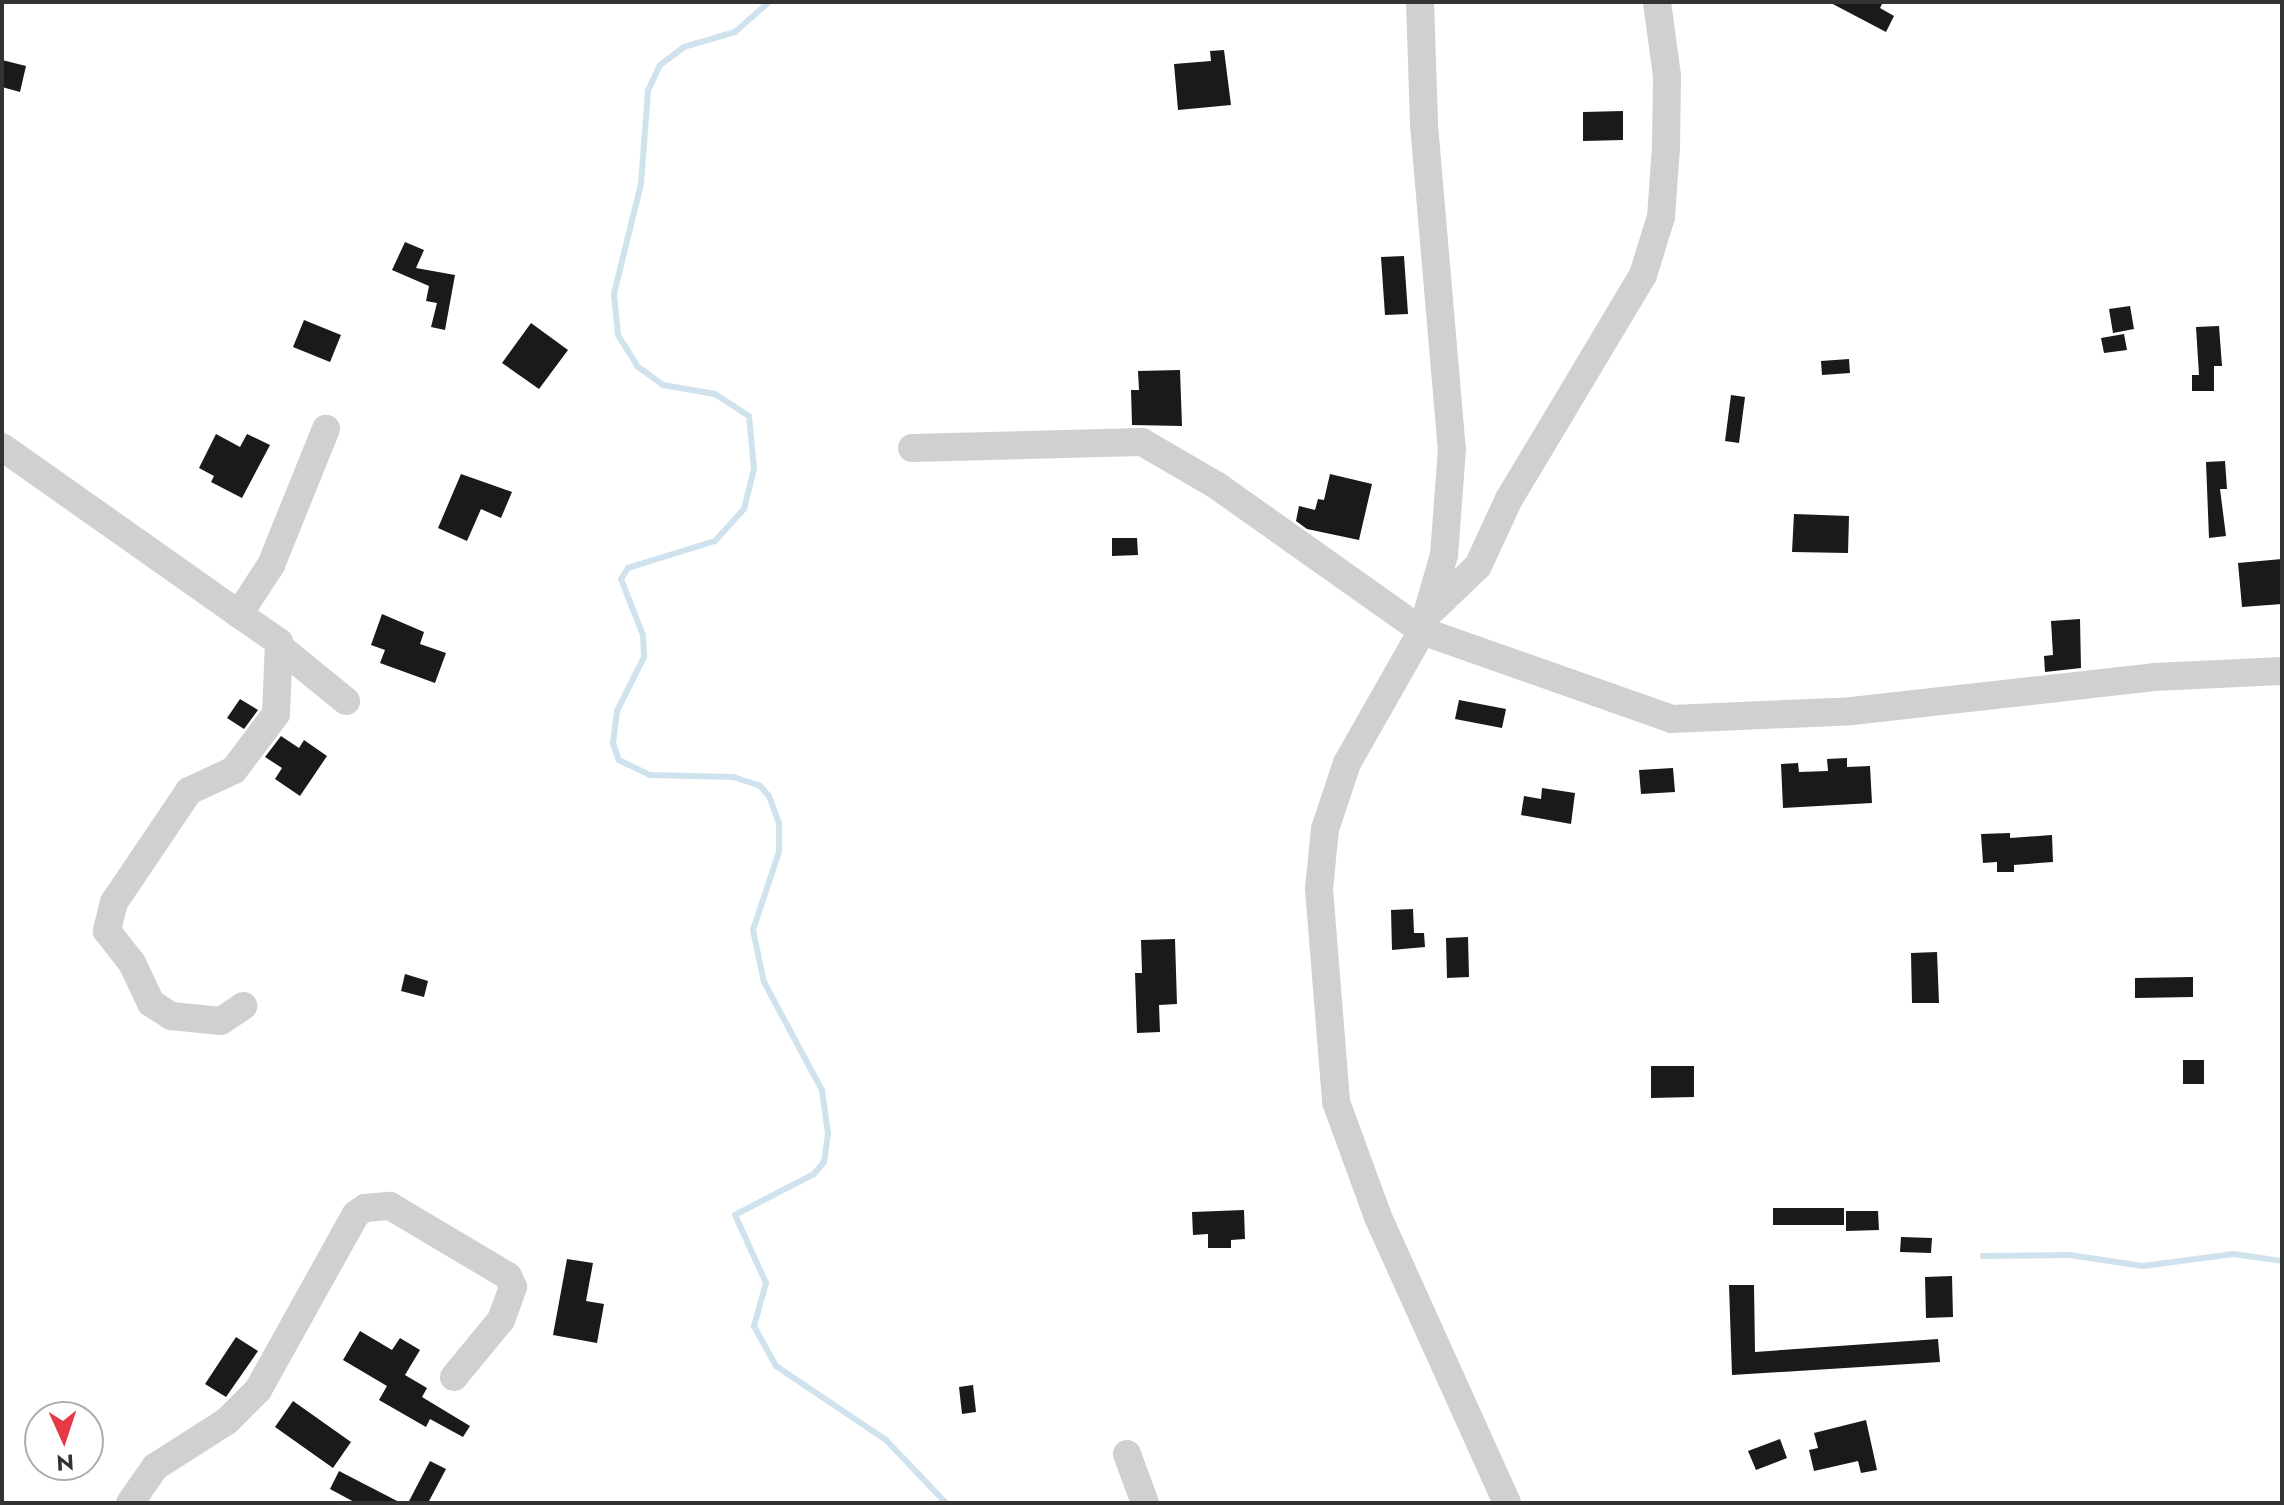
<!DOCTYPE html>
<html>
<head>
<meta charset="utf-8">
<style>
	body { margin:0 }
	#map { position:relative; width:2284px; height:1505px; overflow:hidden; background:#fff; font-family:Jost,sans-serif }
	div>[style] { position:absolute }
	.stream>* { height:6px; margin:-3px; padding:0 3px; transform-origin:3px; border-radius:3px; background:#cfe2ee }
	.building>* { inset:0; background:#1a1a1a }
	.minor>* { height:28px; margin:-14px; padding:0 14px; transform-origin:14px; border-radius:14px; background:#d0d0d0 }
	span { translate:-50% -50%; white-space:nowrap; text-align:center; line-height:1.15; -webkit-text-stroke:8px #fff; paint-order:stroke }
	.frame { position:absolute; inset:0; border:4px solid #333; pointer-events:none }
	.north { position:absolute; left:24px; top:1401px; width:80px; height:80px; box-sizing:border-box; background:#fff; border:2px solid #adadad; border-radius:50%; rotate:177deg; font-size:22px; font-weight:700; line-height:32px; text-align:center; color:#333 }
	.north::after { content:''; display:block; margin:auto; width:28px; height:36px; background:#e63946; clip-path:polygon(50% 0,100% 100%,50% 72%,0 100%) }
</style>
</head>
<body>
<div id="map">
	<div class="stream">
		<i style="left:769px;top:2px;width:45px;rotate:138.6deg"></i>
		<i style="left:735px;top:32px;width:53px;rotate:163.6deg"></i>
		<i style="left:684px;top:47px;width:30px;rotate:143deg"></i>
		<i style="left:660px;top:65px;width:29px;rotate:115deg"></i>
		<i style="left:648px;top:91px;width:93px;rotate:94.3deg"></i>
		<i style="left:641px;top:184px;width:113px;rotate:103.8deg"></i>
		<i style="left:614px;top:294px;width:41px;rotate:84.4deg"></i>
		<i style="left:618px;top:335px;width:36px;rotate:58deg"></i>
		<i style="left:637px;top:366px;width:32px;rotate:36deg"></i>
		<i style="left:663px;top:385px;width:53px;rotate:9.8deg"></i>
		<i style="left:715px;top:394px;width:40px;rotate:32.9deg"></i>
		<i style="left:749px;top:416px;width:53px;rotate:84.6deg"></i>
		<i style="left:754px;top:469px;width:41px;rotate:104deg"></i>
		<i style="left:744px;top:509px;width:43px;rotate:132.2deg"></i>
		<i style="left:715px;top:541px;width:91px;rotate:162.8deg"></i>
		<i style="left:628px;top:568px;width:13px;rotate:122deg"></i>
		<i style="left:621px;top:579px;width:60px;rotate:68.6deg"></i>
		<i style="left:643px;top:635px;width:22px;rotate:87deg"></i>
		<i style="left:644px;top:657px;width:60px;rotate:116.6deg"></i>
		<i style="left:617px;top:711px;width:32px;rotate:97deg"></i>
		<i style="left:613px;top:743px;width:18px;rotate:71deg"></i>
		<i style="left:619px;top:760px;width:34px;rotate:26deg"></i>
		<i style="left:650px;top:775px;width:83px;rotate:1.4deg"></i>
		<i style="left:733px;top:777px;width:28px;rotate:18deg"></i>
		<i style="left:760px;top:786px;width:13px;rotate:48deg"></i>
		<i style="left:769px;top:796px;width:29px;rotate:70deg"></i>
		<i style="left:779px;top:823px;width:29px;rotate:90deg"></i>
		<i style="left:779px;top:852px;width:82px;rotate:108.4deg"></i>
		<i style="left:753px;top:930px;width:53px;rotate:78.1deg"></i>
		<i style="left:764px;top:982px;width:123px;rotate:61.8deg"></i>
		<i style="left:822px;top:1090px;width:44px;rotate:82.2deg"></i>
		<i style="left:828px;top:1134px;width:28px;rotate:98deg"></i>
		<i style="left:824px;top:1162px;width:16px;rotate:130deg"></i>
		<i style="left:814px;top:1174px;width:89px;rotate:152.6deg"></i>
		<i style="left:735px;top:1215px;width:75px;rotate:65.5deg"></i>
		<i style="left:766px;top:1283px;width:45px;rotate:105.6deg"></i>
		<i style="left:754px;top:1326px;width:46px;rotate:61.2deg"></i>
		<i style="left:776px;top:1366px;width:133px;rotate:33.9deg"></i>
		<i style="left:886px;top:1440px;width:87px;rotate:46.4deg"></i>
		<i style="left:1983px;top:1256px;width:86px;rotate:-0.7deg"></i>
		<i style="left:2069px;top:1255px;width:75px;rotate:8.5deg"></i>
		<i style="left:2143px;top:1266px;width:91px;rotate:-7.6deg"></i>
		<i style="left:2233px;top:1254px;width:49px;rotate:8.1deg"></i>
	</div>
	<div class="building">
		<i style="clip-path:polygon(1829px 2px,1883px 2px,1880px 8px,1894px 16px,1886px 32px)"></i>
		<i style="clip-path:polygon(1224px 50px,1231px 105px,1178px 110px,1174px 64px,1211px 61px,1210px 51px)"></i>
		<i style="clip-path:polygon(2px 60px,26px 66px,20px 92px,2px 87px)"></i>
		<i style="clip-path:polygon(1623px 111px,1623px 140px,1583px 141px,1583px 112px)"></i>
		<i style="clip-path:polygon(405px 242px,424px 250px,416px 268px,455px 275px,445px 330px,431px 327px,437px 303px,426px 301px,429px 286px,392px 270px)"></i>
		<i style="clip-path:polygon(1404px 256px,1408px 314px,1385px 315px,1381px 257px)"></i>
		<i style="clip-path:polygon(2130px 306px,2134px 329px,2113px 333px,2109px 309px)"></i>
		<i style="clip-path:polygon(304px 320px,341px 335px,330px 362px,293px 347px)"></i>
		<i style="clip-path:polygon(531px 323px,568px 350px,539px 389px,502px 363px)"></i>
		<i style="clip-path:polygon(2219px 326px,2222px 366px,2214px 366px,2214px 391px,2192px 391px,2192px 375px,2199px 375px,2196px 327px)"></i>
		<i style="clip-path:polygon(2124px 334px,2127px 350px,2104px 353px,2101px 338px)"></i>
		<i style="clip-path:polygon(1849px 359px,1850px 373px,1822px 375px,1821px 361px)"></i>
		<i style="clip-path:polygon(1180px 370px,1182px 426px,1132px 425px,1131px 390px,1139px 390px,1138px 371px)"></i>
		<i style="clip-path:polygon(1731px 395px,1745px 397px,1739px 443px,1725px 441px)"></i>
		<i style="clip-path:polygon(216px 434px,240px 447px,247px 434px,270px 445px,242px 498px,211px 482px,214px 476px,199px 468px)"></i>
		<i style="clip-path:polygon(2225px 461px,2227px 489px,2220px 489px,2226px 536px,2209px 538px,2206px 462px)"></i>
		<i style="clip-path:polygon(461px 474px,512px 492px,501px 518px,481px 509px,467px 541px,438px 528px)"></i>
		<i style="clip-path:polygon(1330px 474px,1372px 484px,1359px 540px,1307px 529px,1296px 521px,1299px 506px,1315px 510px,1318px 499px,1324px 500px)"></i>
		<i style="clip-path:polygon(1794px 514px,1849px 516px,1848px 553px,1792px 552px)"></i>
		<i style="clip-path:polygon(1112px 538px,1137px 538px,1138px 555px,1112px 556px)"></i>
		<i style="clip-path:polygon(2282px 559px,2282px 604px,2242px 607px,2238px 563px)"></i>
		<i style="clip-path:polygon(382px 614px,424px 632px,420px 644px,446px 653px,435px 683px,380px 663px,385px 650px,371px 645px)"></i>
		<i style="clip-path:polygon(2080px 619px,2081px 668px,2045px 672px,2044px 656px,2053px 655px,2051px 621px)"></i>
		<i style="clip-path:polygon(240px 699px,258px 710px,244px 729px,227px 718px)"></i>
		<i style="clip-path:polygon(1459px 700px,1506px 709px,1502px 728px,1455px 719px)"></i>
		<i style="clip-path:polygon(281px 736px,299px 748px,304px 740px,327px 756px,300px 796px,275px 779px,282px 768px,265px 757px)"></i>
		<i style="clip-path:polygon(1847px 758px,1847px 767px,1870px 766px,1872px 803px,1783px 808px,1781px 764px,1798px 763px,1799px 772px,1828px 771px,1827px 759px)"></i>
		<i style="clip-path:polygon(1673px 768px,1675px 792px,1641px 794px,1639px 770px)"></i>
		<i style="clip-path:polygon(1542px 788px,1575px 793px,1571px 824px,1521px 815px,1524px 796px,1541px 799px)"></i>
		<i style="clip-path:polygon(2010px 833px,2010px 838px,2052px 835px,2053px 862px,2014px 865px,2014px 872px,1997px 872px,1997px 862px,1983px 863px,1981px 834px)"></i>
		<i style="clip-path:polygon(1413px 909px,1414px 933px,1424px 933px,1425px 947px,1392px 950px,1391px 910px)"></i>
		<i style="clip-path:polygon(1468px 937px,1469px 977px,1447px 978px,1446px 938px)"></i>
		<i style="clip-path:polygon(1175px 939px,1177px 1004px,1159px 1005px,1160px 1032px,1137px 1033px,1135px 973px,1142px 973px,1141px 940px)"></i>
		<i style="clip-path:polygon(1937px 952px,1939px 1003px,1912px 1003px,1911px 953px)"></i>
		<i style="clip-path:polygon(405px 974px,428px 981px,424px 997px,401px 991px)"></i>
		<i style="clip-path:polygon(2193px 977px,2193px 997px,2135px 998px,2135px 978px)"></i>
		<i style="clip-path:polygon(2183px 1060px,2204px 1060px,2204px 1084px,2183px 1084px)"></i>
		<i style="clip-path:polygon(1651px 1066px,1694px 1066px,1694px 1097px,1651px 1098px)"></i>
		<i style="clip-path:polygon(1773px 1208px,1844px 1208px,1844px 1225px,1773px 1225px)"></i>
		<i style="clip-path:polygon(1244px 1210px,1245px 1239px,1231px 1240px,1231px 1248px,1208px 1248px,1208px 1234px,1193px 1235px,1192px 1212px)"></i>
		<i style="clip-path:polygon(1846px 1211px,1878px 1211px,1879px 1230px,1846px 1231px)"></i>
		<i style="clip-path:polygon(1901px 1237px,1932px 1238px,1931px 1253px,1900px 1252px)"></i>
		<i style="clip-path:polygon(567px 1259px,593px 1263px,586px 1301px,604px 1304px,597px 1343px,553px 1335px)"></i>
		<i style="clip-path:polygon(1952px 1276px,1953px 1317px,1926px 1318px,1925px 1277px)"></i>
		<i style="clip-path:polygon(1729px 1285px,1754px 1285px,1755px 1352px,1938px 1339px,1940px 1362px,1732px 1375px)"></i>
		<i style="clip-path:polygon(360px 1331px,392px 1350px,400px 1338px,420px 1350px,405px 1375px,427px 1388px,422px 1397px,470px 1426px,463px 1437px,430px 1419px,426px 1427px,379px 1400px,387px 1386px,343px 1360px)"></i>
		<i style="clip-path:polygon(236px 1337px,258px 1351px,226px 1397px,205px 1384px)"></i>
		<i style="clip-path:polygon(973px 1385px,976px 1412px,962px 1414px,959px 1387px)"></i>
		<i style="clip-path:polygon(293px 1401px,351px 1442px,333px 1468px,275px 1427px)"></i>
		<i style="clip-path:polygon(1866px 1420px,1877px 1470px,1861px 1473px,1858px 1461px,1814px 1471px,1809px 1450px,1818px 1448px,1814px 1433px)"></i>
		<i style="clip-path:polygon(1780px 1439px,1787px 1458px,1756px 1470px,1748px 1451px)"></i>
		<i style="clip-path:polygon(430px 1461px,446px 1469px,428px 1503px,408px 1503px)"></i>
		<i style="clip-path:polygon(339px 1471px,401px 1503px,356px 1503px,330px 1489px)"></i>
	</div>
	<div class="minor">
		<i style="left:1420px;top:2px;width:123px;rotate:88.1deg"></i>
		<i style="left:1424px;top:125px;width:325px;rotate:85.1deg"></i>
		<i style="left:1452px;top:449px;width:106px;rotate:94.3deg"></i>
		<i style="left:1444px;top:555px;width:79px;rotate:106.1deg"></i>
		<i style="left:1422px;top:631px;width:152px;rotate:119.6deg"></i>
		<i style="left:1347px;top:763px;width:70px;rotate:108.4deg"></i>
		<i style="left:1325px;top:829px;width:60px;rotate:95.7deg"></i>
		<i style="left:1319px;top:889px;width:214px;rotate:85.4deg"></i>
		<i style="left:1336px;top:1102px;width:122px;rotate:69.9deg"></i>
		<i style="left:1378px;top:1217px;width:314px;rotate:65.7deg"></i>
		<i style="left:2px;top:447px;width:290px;rotate:35.2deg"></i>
		<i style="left:239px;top:614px;width:59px;rotate:-56.9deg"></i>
		<i style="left:271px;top:565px;width:147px;rotate:-68deg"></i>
		<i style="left:912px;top:448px;width:230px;rotate:-1.5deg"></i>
		<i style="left:1142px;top:442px;width:86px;rotate:30.2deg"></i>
		<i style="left:1216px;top:485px;width:252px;rotate:35.3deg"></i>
		<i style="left:1422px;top:631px;width:265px;rotate:19.4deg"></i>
		<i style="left:1672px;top:719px;width:180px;rotate:-2.5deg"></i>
		<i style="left:1852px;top:711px;width:304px;rotate:-6.4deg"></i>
		<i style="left:2154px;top:677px;width:128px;rotate:-2.7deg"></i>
		<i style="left:239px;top:614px;width:49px;rotate:35deg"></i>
		<i style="left:279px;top:642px;width:72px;rotate:92.4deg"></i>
		<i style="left:276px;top:714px;width:70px;rotate:126.9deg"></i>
		<i style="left:234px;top:770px;width:50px;rotate:155deg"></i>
		<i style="left:189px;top:791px;width:134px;rotate:124deg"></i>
		<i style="left:114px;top:902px;width:30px;rotate:104deg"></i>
		<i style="left:107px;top:931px;width:41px;rotate:52deg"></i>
		<i style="left:132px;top:963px;width:44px;rotate:64.6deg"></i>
		<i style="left:151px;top:1003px;width:24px;rotate:33deg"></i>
		<i style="left:171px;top:1016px;width:50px;rotate:5.7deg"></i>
		<i style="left:221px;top:1021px;width:27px;rotate:-34deg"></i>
		<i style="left:1426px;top:616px;width:72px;rotate:-43.9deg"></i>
		<i style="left:1478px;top:566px;width:74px;rotate:-65.2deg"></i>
		<i style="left:1509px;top:499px;width:261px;rotate:-59.1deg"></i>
		<i style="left:1643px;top:275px;width:61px;rotate:-72.8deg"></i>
		<i style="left:1661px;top:217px;width:69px;rotate:-85.9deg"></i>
		<i style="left:1666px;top:148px;width:72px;rotate:-89.2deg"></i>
		<i style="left:1667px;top:76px;width:75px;rotate:-97.7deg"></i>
		<i style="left:281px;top:648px;width:84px;rotate:39.2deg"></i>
		<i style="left:1127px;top:1454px;width:52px;rotate:69.8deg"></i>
		<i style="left:130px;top:1503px;width:44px;rotate:-55.2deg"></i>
		<i style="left:155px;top:1467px;width:85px;rotate:-32.6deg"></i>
		<i style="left:227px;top:1421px;width:44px;rotate:-45deg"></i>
		<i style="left:258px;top:1390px;width:201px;rotate:-60.9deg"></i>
		<i style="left:356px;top:1214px;width:11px;rotate:-34deg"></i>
		<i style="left:365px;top:1208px;width:25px;rotate:-5deg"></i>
		<i style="left:390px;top:1206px;width:137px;rotate:30.7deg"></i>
		<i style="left:508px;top:1276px;width:12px;rotate:66deg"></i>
		<i style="left:513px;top:1287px;width:35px;rotate:110deg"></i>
		<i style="left:501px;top:1320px;width:74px;rotate:129.5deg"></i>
	</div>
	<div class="frame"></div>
	<div class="north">N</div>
</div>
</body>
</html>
